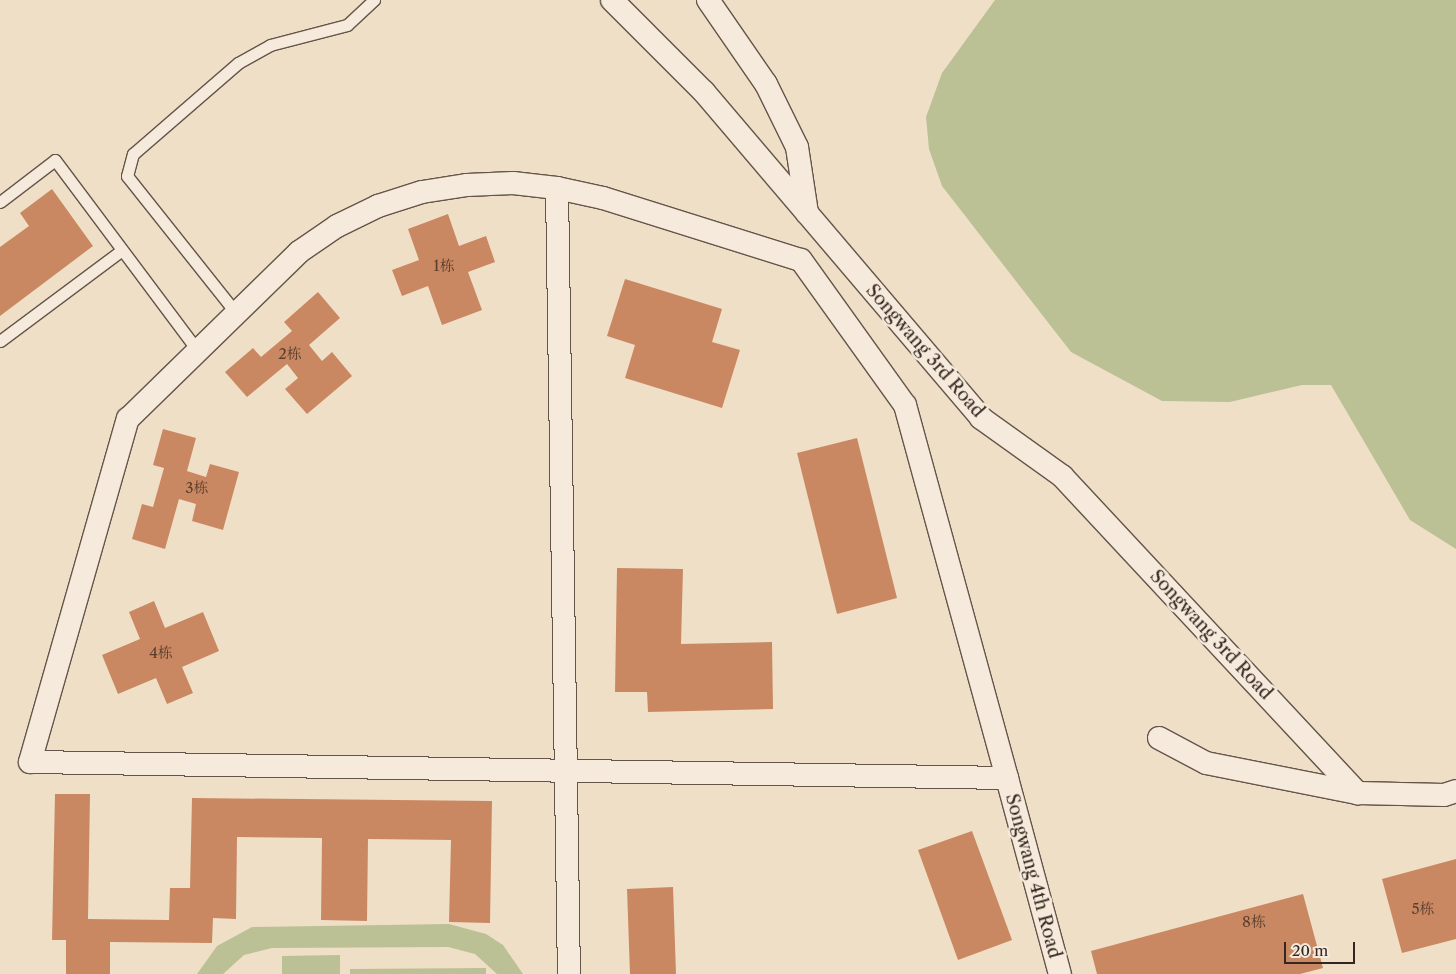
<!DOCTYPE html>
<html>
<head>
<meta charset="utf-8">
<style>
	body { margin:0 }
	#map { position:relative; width:1456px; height:974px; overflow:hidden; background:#efdfc7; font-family:"Libre Caslon Text","Noto Serif SC",serif }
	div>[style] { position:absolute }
	.green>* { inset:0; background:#bbc194 }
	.building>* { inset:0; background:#ca8862 }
	.roads { filter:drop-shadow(1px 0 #64554a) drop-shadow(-1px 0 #64554a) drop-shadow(0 1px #64554a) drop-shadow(0 -1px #64554a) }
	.service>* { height:11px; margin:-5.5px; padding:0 5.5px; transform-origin:5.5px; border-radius:5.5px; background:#f5eadb }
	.minor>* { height:22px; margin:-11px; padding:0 11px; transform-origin:11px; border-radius:11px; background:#f5eadb }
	span { translate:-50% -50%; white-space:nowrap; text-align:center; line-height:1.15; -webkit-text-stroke:5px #f5eadb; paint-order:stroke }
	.number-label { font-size:15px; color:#5a3f30 }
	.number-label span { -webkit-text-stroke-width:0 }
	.street-label { font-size:18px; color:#352720 }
	.scale { position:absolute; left:1284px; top:942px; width:71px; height:22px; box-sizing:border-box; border:2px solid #352720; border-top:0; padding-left:6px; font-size:15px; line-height:18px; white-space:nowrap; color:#352720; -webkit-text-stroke:4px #f5eadb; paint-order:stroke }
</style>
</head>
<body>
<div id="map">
	<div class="green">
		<i style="clip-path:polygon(995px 0,1456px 0,1456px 549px,1410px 520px,1331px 385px,1302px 385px,1230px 402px,1162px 401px,1071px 352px,942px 186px,929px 149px,926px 117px,942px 73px)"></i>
		<i style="clip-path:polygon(449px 924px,486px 934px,503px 945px,523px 974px,497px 974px,475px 954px,448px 947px,272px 948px,244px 955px,223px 974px,197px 974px,217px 946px,252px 927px)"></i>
		<i style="clip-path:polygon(340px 955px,340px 974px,282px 974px,282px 956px)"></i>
		<i style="clip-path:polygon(486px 968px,486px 974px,350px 974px,350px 969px)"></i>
	</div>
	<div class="building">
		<i style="clip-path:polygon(52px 189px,93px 246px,0 316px,0 247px,29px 226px,20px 213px)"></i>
		<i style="clip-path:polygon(448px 214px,459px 246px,486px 236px,495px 262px,468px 272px,482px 310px,442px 325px,428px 286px,402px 296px,392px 270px,419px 260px,408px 229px)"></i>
		<i style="clip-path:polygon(625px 279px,722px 309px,712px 342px,740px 350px,722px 408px,625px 378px,635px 345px,607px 336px)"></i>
		<i style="clip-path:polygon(318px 292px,340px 318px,309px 345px,322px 361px,332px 352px,352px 376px,307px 414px,285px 389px,298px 378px,287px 364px,247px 397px,225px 372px,253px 348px,261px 357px,292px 331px,284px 322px)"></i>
		<i style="clip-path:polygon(163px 429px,196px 438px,187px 471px,206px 477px,210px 464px,239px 472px,223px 530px,192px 521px,196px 504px,179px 499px,165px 549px,132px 539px,142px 504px,153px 507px,164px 468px,153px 465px)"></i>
		<i style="clip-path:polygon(857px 438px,897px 598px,837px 614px,797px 453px)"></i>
		<i style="clip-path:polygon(617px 568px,683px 569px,681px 644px,772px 642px,773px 709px,648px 712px,647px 692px,615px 692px)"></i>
		<i style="clip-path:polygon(154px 601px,165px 628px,203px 612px,219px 651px,182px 667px,193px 693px,167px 704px,156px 678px,118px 694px,102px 655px,140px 639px,129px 612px)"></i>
		<i style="clip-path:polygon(55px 794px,90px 794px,88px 919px,169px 920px,170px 888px,190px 888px,192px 798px,492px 801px,490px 923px,449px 922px,451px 840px,368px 839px,367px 921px,321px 920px,322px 838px,237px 837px,236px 919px,213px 918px,212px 943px,110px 942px,110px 974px,66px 974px,66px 940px,52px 940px)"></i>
		<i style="clip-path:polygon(972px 831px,1012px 940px,958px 960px,918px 850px)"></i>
		<i style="clip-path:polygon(1456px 859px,1456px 939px,1402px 953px,1382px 879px)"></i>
		<i style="clip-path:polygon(673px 887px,676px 974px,630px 974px,627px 889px)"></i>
		<i style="clip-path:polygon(1303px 894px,1323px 968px,1300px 974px,1097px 974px,1091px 951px)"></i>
	</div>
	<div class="roads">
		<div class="service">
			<i style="left:0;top:202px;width:69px;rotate:-37.4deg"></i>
			<i style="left:55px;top:160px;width:239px;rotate:53.2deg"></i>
			<i style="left:236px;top:313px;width:175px;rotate:-128.5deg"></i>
			<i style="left:127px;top:176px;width:23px;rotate:-75deg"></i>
			<i style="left:133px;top:154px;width:139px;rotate:-40.9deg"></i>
			<i style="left:238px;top:63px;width:37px;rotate:-29deg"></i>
			<i style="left:270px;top:45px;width:80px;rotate:-14.6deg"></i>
			<i style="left:347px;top:25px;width:37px;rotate:-43deg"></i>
			<i style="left:0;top:341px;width:152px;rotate:-36.7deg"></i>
		</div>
		<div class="minor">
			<i style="left:612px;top:0;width:130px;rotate:45deg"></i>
			<i style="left:704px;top:92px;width:428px;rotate:49.6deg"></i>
			<i style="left:981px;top:418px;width:100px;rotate:35.6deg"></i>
			<i style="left:1062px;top:476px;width:434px;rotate:47deg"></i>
			<i style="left:708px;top:0;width:102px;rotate:55.4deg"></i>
			<i style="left:766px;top:84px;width:70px;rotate:63.8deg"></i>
			<i style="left:797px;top:147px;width:67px;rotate:81.4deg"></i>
			<i style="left:557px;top:188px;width:786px;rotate:89.13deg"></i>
			<i style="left:1159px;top:738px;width:53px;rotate:28deg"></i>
			<i style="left:1206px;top:763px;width:155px;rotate:11.2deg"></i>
			<i style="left:1358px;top:793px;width:86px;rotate:1.3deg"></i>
			<i style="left:1444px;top:795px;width:13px;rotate:-18deg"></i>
			<i style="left:1007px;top:778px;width:977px;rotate:-179.06deg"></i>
			<i style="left:30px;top:762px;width:357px;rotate:-74.1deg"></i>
			<i style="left:128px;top:419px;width:239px;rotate:-44.3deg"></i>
			<i style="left:299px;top:252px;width:46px;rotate:-34.4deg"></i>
			<i style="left:337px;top:226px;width:46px;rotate:-26deg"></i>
			<i style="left:378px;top:206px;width:46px;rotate:-17.7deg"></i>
			<i style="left:422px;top:192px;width:46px;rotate:-8.8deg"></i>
			<i style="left:467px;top:185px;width:46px;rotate:-2.5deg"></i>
			<i style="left:513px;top:183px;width:44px;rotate:6.5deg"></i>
			<i style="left:557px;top:188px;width:47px;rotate:12.3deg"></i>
			<i style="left:603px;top:198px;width:207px;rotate:17.4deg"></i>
			<i style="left:801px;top:260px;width:178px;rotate:54.4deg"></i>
			<i style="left:905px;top:405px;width:387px;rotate:74.7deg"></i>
			<i style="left:1007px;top:778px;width:203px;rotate:74.9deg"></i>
		</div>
	</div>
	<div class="number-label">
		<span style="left:444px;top:266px">1栋</span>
		<span style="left:290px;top:354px">2栋</span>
		<span style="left:197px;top:488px">3栋</span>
		<span style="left:161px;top:653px">4栋</span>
		<span style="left:1423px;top:909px">5栋</span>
		<span style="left:1254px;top:922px">8栋</span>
	</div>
	<div class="street-label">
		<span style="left:925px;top:351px;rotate:49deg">Songwang 3rd Road</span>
		<span style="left:1211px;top:635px;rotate:47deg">Songwang 3rd Road</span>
		<span style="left:1033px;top:876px;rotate:75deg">Songwang 4th Road</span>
	</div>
	<div class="scale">20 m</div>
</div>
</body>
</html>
